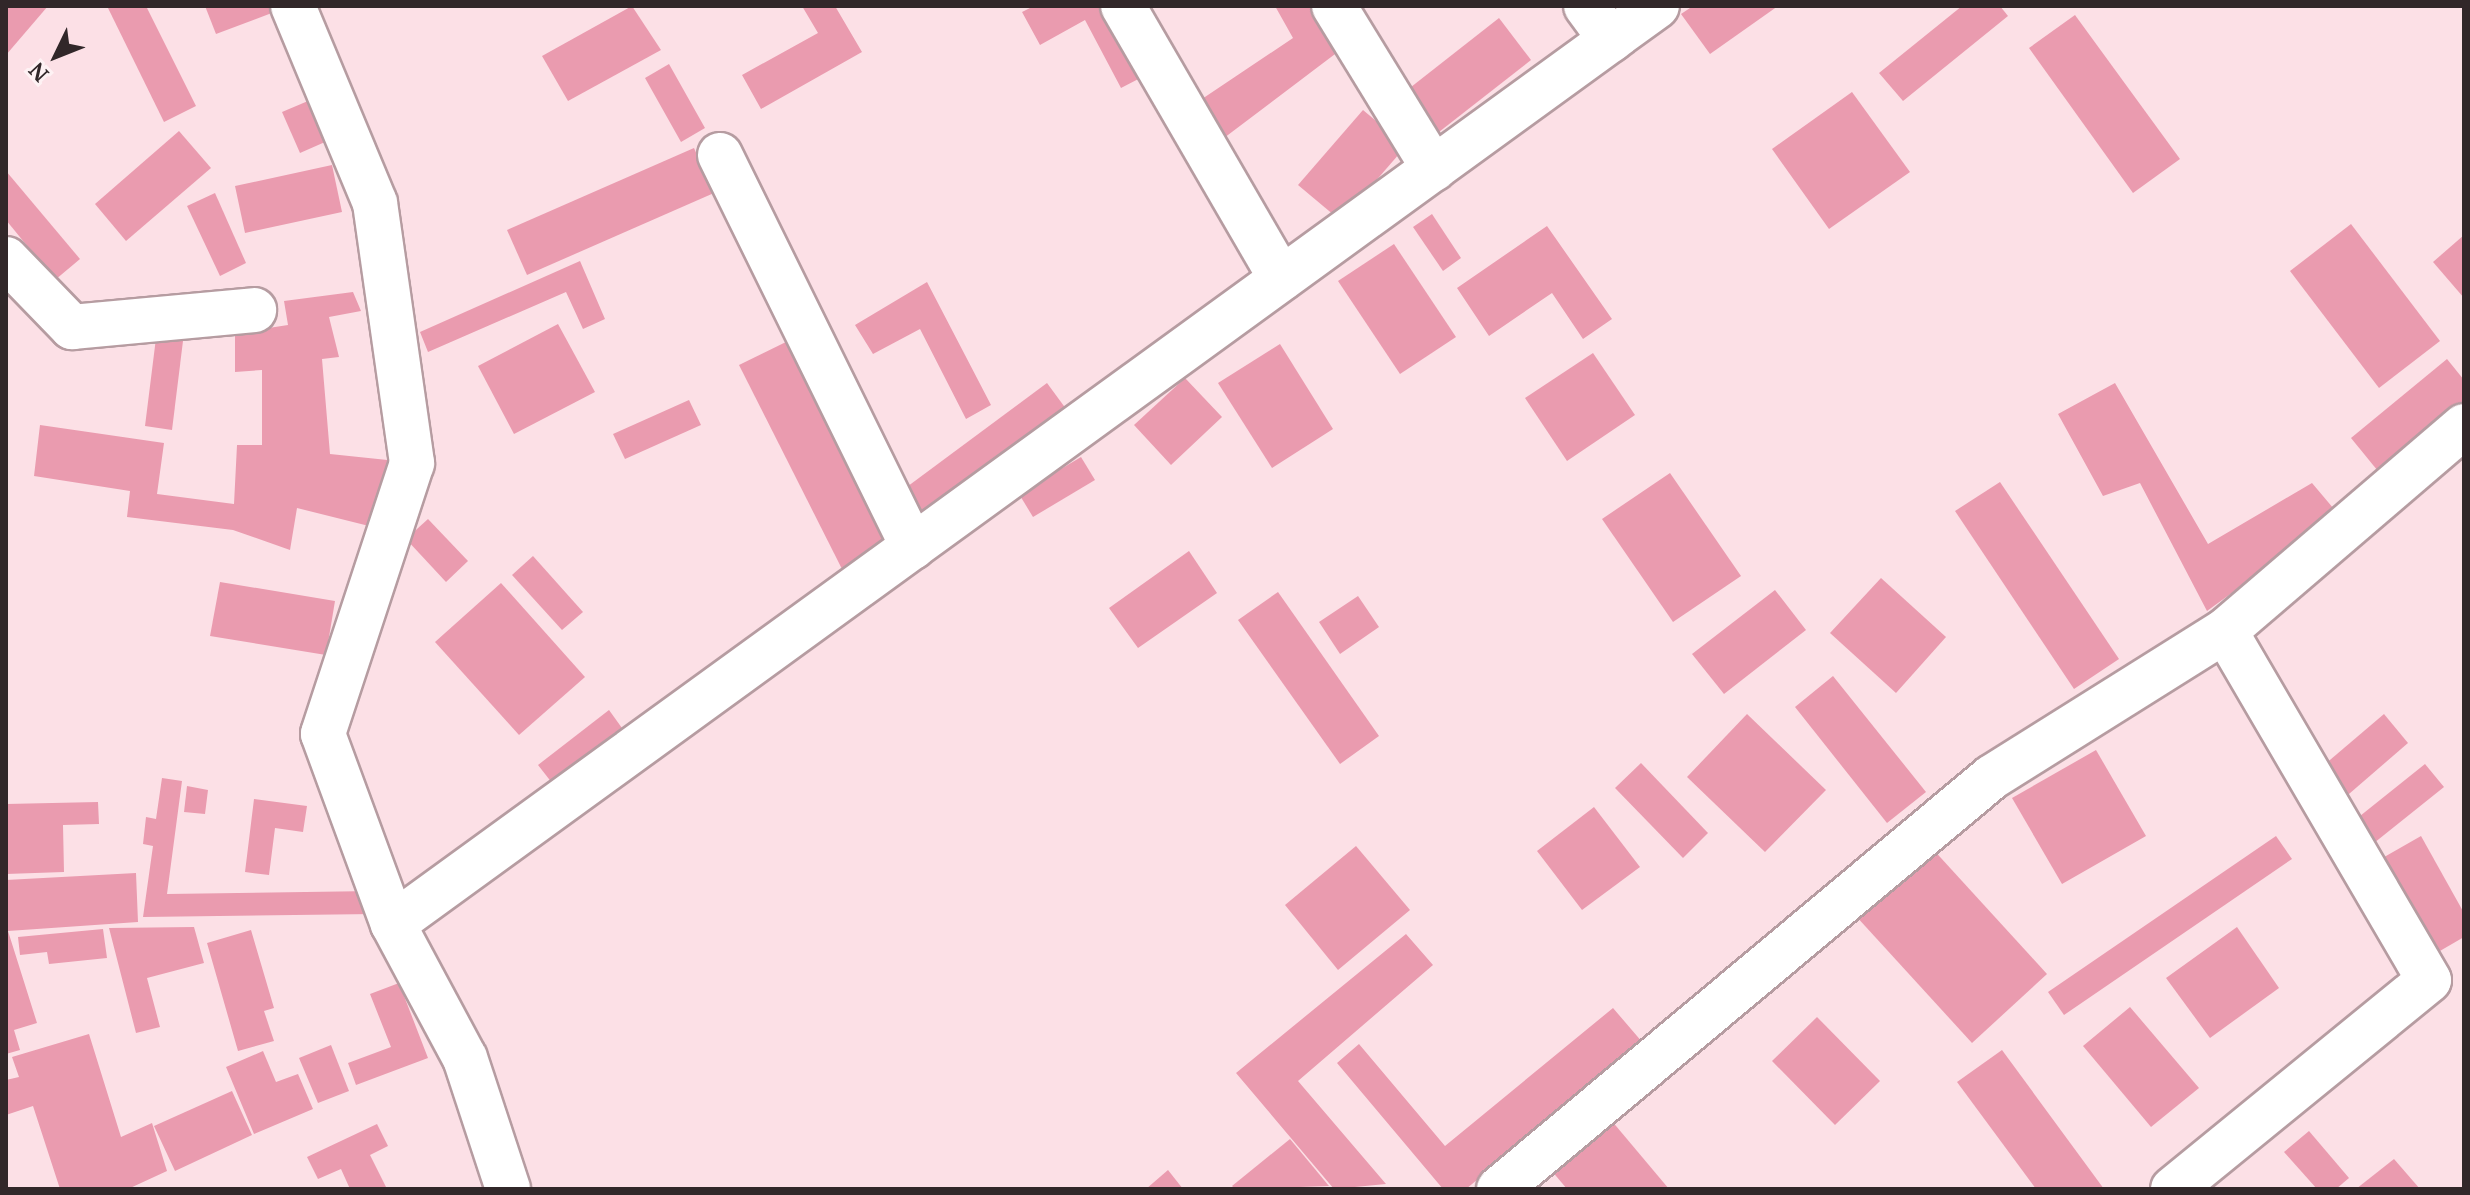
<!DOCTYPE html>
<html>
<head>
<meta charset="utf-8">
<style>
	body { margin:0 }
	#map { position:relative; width:2470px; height:1195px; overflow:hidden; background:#fce0e6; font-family:"PT Serif",serif }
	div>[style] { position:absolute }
	.building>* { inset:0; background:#ea9baf }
	.roads { filter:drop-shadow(2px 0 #b69ca1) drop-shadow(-2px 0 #b69ca1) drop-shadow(0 2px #b69ca1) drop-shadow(0 -2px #b69ca1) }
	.minor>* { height:44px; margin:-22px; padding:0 22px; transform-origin:22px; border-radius:22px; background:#fff }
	span { translate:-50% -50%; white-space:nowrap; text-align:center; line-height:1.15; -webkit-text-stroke:6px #fef2f4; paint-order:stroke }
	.frame { position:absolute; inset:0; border:8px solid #312729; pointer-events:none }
	.north { position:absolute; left:16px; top:16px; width:80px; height:80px; -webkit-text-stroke:6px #fef2f4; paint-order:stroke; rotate:227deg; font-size:22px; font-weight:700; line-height:32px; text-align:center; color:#312729 }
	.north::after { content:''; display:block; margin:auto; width:28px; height:36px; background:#312729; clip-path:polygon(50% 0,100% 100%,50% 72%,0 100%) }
</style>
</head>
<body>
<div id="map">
	<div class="building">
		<i style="clip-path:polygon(6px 6px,48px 6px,6px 55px)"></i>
		<i style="clip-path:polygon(107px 6px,146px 6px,196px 106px,164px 122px)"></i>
		<i style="clip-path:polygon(205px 6px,275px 6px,277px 11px,216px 34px)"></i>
		<i style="clip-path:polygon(632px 6px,661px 50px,568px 101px,542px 56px)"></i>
		<i style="clip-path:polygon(802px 6px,835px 6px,862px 52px,761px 109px,742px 75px,818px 33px)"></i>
		<i style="clip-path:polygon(1034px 6px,1112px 6px,1148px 74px,1121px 88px,1085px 20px,1040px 45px,1022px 12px)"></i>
		<i style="clip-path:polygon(1275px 6px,1319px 6px,1343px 48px,1220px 141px,1199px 101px,1293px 38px)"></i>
		<i style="clip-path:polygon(1693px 6px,1778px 6px,1710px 54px,1681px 14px)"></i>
		<i style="clip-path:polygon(1962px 6px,2000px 6px,2008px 16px,1903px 101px,1879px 73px)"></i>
		<i style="clip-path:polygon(2075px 15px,2180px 159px,2133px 193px,2029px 48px)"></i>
		<i style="clip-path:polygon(1499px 18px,1531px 60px,1430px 139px,1397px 98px)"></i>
		<i style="clip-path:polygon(669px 64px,705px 128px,681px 142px,645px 78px)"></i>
		<i style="clip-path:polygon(1852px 92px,1910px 172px,1829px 229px,1772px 149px)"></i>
		<i style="clip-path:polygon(308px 101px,325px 142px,300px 153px,282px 112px)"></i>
		<i style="clip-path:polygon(1363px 110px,1406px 146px,1341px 221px,1298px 185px)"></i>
		<i style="clip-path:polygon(179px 131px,211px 168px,126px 241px,95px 204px)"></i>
		<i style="clip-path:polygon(694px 148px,714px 193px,527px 275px,507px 230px)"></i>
		<i style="clip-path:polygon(332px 165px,342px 212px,245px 233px,235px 186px)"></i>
		<i style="clip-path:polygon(6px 171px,80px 259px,55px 280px,6px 220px)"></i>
		<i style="clip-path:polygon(215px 193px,246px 263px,220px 276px,187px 206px)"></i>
		<i style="clip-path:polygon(1432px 214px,1461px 258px,1443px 271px,1413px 227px)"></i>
		<i style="clip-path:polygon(2351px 224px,2440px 341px,2379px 388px,2290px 271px)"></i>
		<i style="clip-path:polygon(1547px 226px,1612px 319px,1583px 339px,1552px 293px,1489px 336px,1457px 288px)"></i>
		<i style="clip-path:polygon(2464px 235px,2464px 298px,2433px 262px)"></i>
		<i style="clip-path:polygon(1394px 244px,1456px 337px,1400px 374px,1338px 281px)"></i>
		<i style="clip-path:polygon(580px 261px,605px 319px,583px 329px,566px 292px,428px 352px,420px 332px)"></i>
		<i style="clip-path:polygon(927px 282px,991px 405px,966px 419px,920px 329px,873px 354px,855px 325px)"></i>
		<i style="clip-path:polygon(353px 292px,361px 311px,329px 317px,339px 357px,322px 359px,330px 454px,397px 461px,369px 526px,297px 508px,290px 550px,233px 530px,127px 517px,130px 491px,34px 476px,40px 425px,164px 443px,157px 494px,234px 504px,237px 445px,262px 445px,262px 370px,235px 372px,235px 333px,288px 325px,284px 301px)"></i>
		<i style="clip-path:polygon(558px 324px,595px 392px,514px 434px,478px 366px)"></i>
		<i style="clip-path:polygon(156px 338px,183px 341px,172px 430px,145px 426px)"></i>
		<i style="clip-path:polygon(790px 340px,893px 545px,843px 571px,739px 365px)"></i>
		<i style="clip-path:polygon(1280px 344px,1333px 429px,1272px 468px,1218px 383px)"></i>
		<i style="clip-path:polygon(1593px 353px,1635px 415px,1567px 461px,1525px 398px)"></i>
		<i style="clip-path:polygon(2447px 359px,2464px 380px,2464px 408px,2382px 476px,2351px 438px)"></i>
		<i style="clip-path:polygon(1185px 378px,1222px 417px,1171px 465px,1134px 425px)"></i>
		<i style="clip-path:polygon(1047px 383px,1072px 417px,922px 529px,896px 495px)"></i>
		<i style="clip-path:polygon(2115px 383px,2208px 544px,2312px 483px,2339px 515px,2207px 611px,2140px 483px,2103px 496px,2058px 414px)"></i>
		<i style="clip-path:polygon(689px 400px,701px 425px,625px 459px,613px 434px)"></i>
		<i style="clip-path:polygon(1081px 457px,1095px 480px,1033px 517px,1019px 494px)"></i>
		<i style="clip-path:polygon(1670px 473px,1741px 576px,1673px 622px,1602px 519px)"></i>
		<i style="clip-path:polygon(2000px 482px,2119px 659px,2074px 689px,1955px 511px)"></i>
		<i style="clip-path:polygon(428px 519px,468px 561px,446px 582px,406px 539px)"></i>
		<i style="clip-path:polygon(1189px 551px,1217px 593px,1138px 648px,1109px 608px)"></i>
		<i style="clip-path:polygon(533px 556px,583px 612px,562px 630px,512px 575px)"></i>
		<i style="clip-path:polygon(1881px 578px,1946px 637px,1896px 693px,1830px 633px)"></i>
		<i style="clip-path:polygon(220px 582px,335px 601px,326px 655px,210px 636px)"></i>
		<i style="clip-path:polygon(501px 583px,585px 677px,519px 735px,435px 642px)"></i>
		<i style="clip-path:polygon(1775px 590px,1806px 630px,1724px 694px,1692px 654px)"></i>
		<i style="clip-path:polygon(1278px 592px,1379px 736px,1340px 764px,1238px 620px)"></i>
		<i style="clip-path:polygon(1358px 596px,1379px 627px,1340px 654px,1319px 622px)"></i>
		<i style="clip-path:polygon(1833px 676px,1926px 792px,1887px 823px,1795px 707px)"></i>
		<i style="clip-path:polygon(609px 710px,627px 735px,556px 788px,538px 765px)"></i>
		<i style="clip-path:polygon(1747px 714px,1826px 790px,1765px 852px,1687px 777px)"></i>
		<i style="clip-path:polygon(2384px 714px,2408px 743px,2342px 800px,2317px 771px)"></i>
		<i style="clip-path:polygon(2096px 750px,2146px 836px,2062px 884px,2012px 798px)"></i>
		<i style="clip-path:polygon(1641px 763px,1708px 833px,1683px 858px,1615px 788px)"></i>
		<i style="clip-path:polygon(2425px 764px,2444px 787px,2364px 851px,2345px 828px)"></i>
		<i style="clip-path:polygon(162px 778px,182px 781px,167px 894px,374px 891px,375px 914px,143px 917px,153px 846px,143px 844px,146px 817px,156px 819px)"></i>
		<i style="clip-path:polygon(187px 786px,208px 790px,205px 814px,184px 812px)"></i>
		<i style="clip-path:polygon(254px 799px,307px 806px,303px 832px,275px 828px,269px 875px,245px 872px)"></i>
		<i style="clip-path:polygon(98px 802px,99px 824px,63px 825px,64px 872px,6px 874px,6px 804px)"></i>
		<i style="clip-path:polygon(1594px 807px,1640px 867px,1582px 910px,1537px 851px)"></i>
		<i style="clip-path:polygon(2276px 836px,2292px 859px,2064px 1015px,2048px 992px)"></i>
		<i style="clip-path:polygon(2421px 836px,2464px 913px,2464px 937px,2433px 955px,2379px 860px)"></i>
		<i style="clip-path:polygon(1356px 846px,1410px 910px,1338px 970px,1285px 905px)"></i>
		<i style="clip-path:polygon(1930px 846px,2047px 974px,1972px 1043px,1855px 915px)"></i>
		<i style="clip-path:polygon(136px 873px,138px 922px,8px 931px,37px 1023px,14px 1030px,20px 1050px,6px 1054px,6px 880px)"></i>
		<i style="clip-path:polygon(194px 927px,204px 963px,147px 978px,160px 1027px,136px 1033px,109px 928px)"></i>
		<i style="clip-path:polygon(2237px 927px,2279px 988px,2210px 1038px,2166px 978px)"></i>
		<i style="clip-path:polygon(103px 929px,107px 958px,49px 964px,47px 952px,20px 955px,18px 937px)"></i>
		<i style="clip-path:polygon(251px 930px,274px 1008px,264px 1011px,274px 1041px,238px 1051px,207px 943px)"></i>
		<i style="clip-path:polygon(1406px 934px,1433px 965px,1298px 1081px,1386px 1184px,1334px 1189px,1236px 1073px)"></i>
		<i style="clip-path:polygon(399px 983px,428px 1058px,356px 1085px,348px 1063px,391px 1047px,370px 994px)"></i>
		<i style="clip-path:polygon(2130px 1007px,2199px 1088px,2151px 1127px,2083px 1046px)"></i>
		<i style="clip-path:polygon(1613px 1008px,1643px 1043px,1466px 1189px,1443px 1189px,1337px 1063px,1359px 1044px,1445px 1146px)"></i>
		<i style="clip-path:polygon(1817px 1017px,1880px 1081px,1835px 1125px,1772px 1061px)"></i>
		<i style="clip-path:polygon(89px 1034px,121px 1137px,152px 1123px,167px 1171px,128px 1189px,60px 1189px,33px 1106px,6px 1115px,6px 1080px,19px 1077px,12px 1057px)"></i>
		<i style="clip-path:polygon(331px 1045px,349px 1091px,318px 1103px,299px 1058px)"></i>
		<i style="clip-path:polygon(2002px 1050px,2104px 1189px,2036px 1189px,1957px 1082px)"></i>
		<i style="clip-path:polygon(263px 1051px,276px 1082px,298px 1074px,313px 1109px,254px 1134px,226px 1067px)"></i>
		<i style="clip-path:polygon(232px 1091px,252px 1135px,175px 1171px,154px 1126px)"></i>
		<i style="clip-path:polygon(1611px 1120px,1669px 1189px,1567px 1189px,1551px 1170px)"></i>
		<i style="clip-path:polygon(377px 1124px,388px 1146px,370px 1155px,386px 1187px,350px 1189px,341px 1169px,318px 1179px,307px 1157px)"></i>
		<i style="clip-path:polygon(2309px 1131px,2349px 1178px,2336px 1189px,2317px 1189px,2284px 1152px)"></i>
		<i style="clip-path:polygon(1290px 1139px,1329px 1186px,1235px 1189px,1232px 1186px)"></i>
		<i style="clip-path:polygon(2394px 1159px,2420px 1189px,2356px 1189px)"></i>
		<i style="clip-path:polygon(1168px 1170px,1183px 1189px,1146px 1189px)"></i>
	</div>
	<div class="roads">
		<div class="minor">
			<i style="left:293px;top:6px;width:213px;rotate:67.4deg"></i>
			<i style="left:375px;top:203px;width:263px;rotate:81.9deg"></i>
			<i style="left:412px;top:463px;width:285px;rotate:108.2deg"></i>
			<i style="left:323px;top:734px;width:202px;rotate:69.8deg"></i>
			<i style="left:393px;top:924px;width:152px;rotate:61.8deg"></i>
			<i style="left:465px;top:1058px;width:138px;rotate:71.8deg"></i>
			<i style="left:1123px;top:6px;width:315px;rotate:59.9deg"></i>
			<i style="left:1334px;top:6px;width:191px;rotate:58.5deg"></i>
			<i style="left:1586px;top:6px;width:42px;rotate:53.7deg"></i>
			<i style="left:720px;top:155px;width:437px;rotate:63.8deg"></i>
			<i style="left:6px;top:259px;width:95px;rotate:45.9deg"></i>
			<i style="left:72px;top:327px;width:183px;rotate:-5.3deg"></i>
			<i style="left:393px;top:924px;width:1562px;rotate:-35.99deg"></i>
			<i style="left:1499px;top:1189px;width:642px;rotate:-39.89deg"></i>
			<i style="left:1992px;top:777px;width:275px;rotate:-32.1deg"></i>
			<i style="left:2225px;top:631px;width:315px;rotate:-40.6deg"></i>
			<i style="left:2173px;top:1189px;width:330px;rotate:-39.2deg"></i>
			<i style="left:2429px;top:980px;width:404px;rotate:-120.3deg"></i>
		</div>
	</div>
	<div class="frame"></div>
	<div class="north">N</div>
</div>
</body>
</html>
